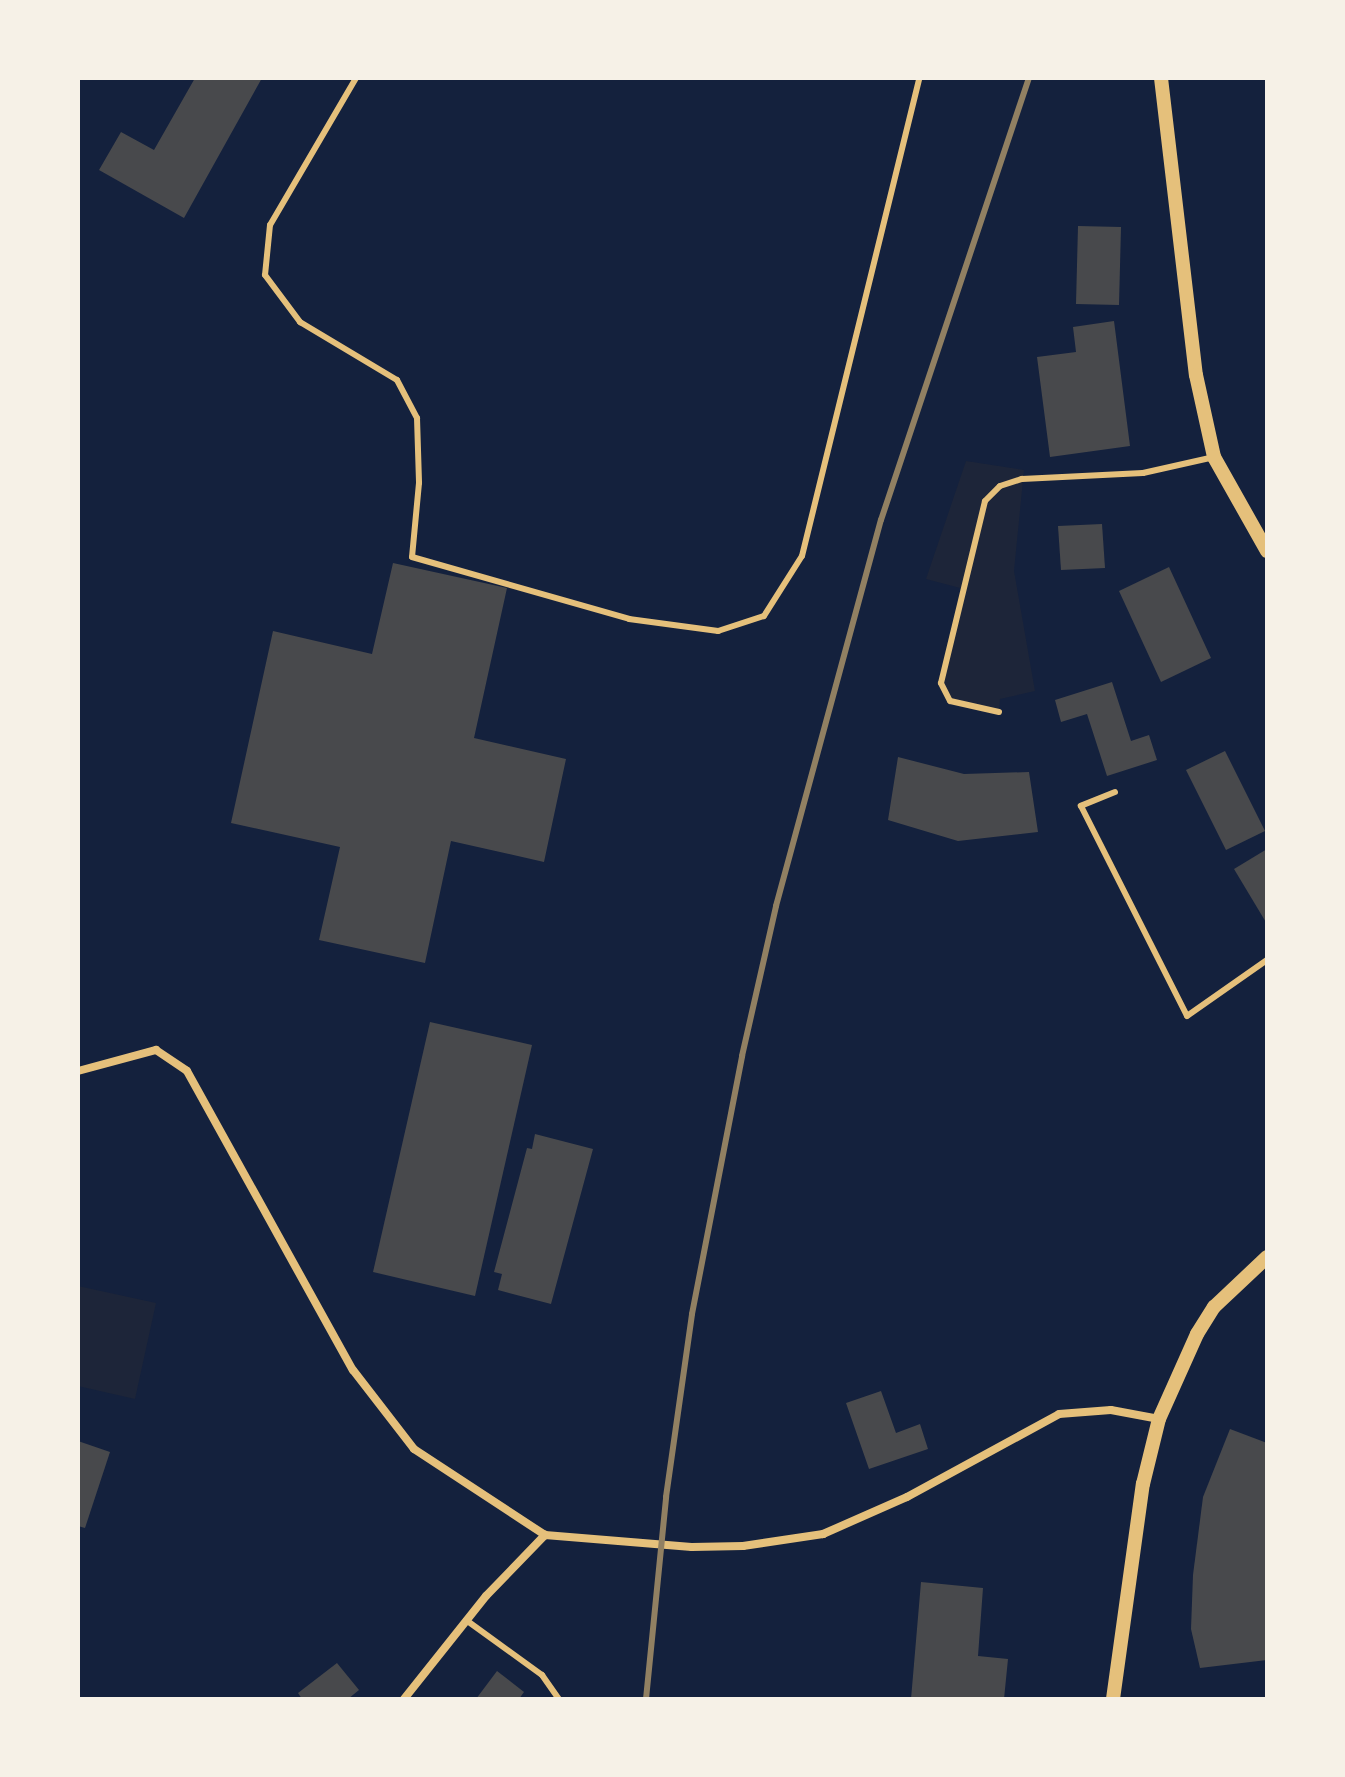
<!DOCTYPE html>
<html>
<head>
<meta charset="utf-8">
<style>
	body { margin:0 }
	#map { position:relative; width:1345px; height:1777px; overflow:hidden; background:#14213d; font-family:Poppins,sans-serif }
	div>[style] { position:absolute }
	.green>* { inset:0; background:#1d2539 }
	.building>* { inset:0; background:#48494c }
	.service>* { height:6px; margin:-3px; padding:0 3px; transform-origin:3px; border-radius:3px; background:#e5c07b }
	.minor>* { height:8px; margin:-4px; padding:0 4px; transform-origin:4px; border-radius:4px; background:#e5c07b }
	.tertiary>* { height:14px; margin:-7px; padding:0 7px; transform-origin:7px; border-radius:7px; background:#e5c07b }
	.rail>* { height:6px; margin:-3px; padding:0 3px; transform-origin:3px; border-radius:3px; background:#918062 }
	span { translate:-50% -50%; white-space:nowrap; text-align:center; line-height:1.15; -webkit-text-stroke:6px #f6f1e7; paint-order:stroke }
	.frame { position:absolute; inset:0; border:80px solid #f6f1e7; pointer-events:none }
</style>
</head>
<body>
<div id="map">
	<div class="green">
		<i style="clip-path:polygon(966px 461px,1024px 470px,1014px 571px,1035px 691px,1000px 699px,999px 712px,950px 701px,941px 683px,964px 589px,926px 579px)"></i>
		<i style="clip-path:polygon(78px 1286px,156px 1303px,135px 1399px,78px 1386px)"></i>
	</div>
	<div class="building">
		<i style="clip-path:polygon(195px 78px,262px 78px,184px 218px,99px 170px,121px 132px,154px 150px)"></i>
		<i style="clip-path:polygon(1078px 226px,1121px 227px,1119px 305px,1076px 304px)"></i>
		<i style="clip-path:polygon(1114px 321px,1130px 446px,1050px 457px,1037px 357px,1076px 352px,1073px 327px)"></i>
		<i style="clip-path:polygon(1102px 524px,1105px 568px,1061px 570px,1058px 526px)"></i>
		<i style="clip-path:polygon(393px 563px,507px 588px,474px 738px,566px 759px,544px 862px,451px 841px,425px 963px,319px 940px,340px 847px,231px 823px,273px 631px,372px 654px)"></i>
		<i style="clip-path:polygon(1169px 567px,1211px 658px,1161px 682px,1119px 591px)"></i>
		<i style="clip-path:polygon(1112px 682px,1131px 741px,1149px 735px,1157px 760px,1107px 776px,1087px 714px,1061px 722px,1055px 700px)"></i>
		<i style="clip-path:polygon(1225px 751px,1265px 831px,1226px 850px,1186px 770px)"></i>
		<i style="clip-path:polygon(898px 757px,964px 774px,1029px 772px,1038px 832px,958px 841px,888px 820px)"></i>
		<i style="clip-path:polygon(1267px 849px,1267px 924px,1234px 869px)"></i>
		<i style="clip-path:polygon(430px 1022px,532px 1045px,475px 1296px,373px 1272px)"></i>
		<i style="clip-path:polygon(535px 1134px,593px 1149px,551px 1304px,498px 1290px,502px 1274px,494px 1272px,527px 1148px,532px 1149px)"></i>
		<i style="clip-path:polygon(881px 1391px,896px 1433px,920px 1424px,928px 1449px,869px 1469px,846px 1403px)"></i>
		<i style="clip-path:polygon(1230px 1429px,1267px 1443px,1267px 1660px,1200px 1668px,1191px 1629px,1193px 1575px,1203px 1497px)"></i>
		<i style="clip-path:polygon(78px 1441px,110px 1452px,85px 1528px,78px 1526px)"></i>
		<i style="clip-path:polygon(921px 1582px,983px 1588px,978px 1656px,1008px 1659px,1004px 1699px,911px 1699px)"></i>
		<i style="clip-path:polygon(337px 1663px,359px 1690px,348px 1699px,302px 1699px,298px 1693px)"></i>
		<i style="clip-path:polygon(497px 1671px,524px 1692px,519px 1699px,476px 1699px)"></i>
	</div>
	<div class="service">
		<i style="left:356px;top:78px;width:170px;rotate:120.3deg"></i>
		<i style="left:270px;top:225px;width:50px;rotate:95.7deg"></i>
		<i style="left:265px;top:275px;width:59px;rotate:53.3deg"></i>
		<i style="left:300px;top:322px;width:113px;rotate:30.9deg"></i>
		<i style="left:397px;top:380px;width:43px;rotate:62.2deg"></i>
		<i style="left:417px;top:418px;width:65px;rotate:88.2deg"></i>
		<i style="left:419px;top:483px;width:74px;rotate:95.4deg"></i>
		<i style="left:412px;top:557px;width:226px;rotate:15.9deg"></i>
		<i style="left:629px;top:619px;width:90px;rotate:7.7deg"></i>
		<i style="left:718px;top:631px;width:48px;rotate:-18.1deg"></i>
		<i style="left:764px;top:616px;width:71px;rotate:-57.7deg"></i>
		<i style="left:802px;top:556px;width:492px;rotate:-76.2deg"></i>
		<i style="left:999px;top:712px;width:50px;rotate:-167.3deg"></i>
		<i style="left:950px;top:701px;width:20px;rotate:-117deg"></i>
		<i style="left:941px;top:683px;width:187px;rotate:-76.4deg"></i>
		<i style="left:985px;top:501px;width:21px;rotate:-45deg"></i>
		<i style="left:1000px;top:486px;width:23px;rotate:-18deg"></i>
		<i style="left:1022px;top:479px;width:121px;rotate:-2.8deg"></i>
		<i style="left:1143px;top:473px;width:73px;rotate:-12.7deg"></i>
		<i style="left:1115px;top:792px;width:37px;rotate:158deg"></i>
		<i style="left:1081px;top:806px;width:235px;rotate:63.2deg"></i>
		<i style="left:1187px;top:1016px;width:98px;rotate:-35deg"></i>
		<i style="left:466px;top:1620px;width:94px;rotate:35.9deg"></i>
		<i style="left:542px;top:1675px;width:29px;rotate:55deg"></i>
	</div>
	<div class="minor">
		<i style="left:78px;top:1071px;width:81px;rotate:-15.1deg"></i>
		<i style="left:156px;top:1050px;width:37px;rotate:34deg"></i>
		<i style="left:187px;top:1071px;width:342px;rotate:61deg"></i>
		<i style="left:353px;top:1370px;width:100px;rotate:52.3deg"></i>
		<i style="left:414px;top:1449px;width:157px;rotate:33.3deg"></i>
		<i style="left:545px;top:1535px;width:147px;rotate:4.7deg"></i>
		<i style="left:692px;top:1547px;width:51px;rotate:-1.1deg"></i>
		<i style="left:743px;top:1546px;width:81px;rotate:-8.5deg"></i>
		<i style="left:823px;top:1534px;width:92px;rotate:-23.8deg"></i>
		<i style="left:907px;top:1497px;width:173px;rotate:-28.6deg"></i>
		<i style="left:1059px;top:1414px;width:52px;rotate:-4.4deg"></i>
		<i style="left:1111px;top:1410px;width:49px;rotate:10.6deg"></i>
		<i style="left:404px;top:1699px;width:132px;rotate:-51.5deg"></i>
		<i style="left:486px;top:1596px;width:85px;rotate:-46deg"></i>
	</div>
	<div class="tertiary">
		<i style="left:1161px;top:78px;width:299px;rotate:83.3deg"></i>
		<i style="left:1196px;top:375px;width:84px;rotate:77.6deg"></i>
		<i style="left:1214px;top:457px;width:108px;rotate:60.6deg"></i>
		<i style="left:1113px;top:1699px;width:217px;rotate:-82.1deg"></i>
		<i style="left:1143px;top:1484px;width:67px;rotate:-76.2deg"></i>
		<i style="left:1159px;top:1419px;width:93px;rotate:-65.9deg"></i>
		<i style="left:1197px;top:1334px;width:32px;rotate:-58deg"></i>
		<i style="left:1214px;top:1307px;width:73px;rotate:-43.3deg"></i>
	</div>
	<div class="rail">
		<i style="left:646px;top:1699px;width:203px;rotate:-84.3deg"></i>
		<i style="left:666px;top:1497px;width:185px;rotate:-81.9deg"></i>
		<i style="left:692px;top:1314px;width:263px;rotate:-79deg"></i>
		<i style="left:742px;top:1056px;width:154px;rotate:-77.2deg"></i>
		<i style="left:776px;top:906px;width:400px;rotate:-74.8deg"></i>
		<i style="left:881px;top:520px;width:466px;rotate:-71.5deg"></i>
	</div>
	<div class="frame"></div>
</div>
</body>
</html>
